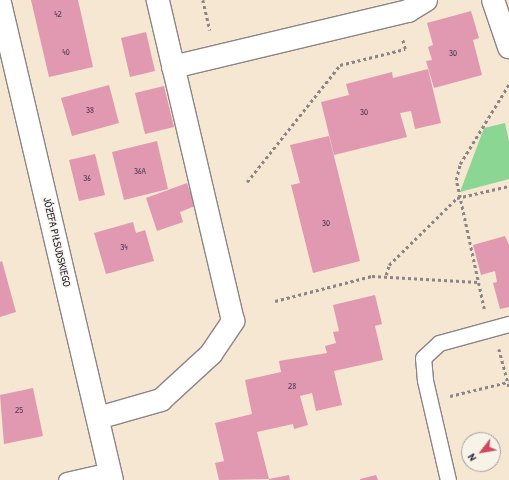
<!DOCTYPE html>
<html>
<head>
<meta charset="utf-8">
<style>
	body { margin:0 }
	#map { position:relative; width:509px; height:480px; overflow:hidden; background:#f5e7d2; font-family:"Patrick Hand",sans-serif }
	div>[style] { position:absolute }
	.green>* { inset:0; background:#8cd693 }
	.building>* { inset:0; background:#e099b0 }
	.path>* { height:2.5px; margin-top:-1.25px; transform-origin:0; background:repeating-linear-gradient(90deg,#8c8486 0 3px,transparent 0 6px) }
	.roads { filter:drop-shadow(1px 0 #8c8486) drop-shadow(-1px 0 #8c8486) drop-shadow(0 1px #8c8486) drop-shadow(0 -1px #8c8486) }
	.service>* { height:15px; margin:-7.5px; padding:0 7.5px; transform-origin:7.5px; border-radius:7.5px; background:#fff }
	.minor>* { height:22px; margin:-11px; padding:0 11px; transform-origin:11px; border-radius:11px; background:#fff }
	span { translate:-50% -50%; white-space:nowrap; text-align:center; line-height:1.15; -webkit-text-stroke:3px #f7f3e8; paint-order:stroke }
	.number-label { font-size:9px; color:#524058 }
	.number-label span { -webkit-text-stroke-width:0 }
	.street-label { font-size:11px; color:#22223b }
	.north { position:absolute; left:461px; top:432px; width:40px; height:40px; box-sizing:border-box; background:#f7f3e8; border:1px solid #a29fa3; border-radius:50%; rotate:239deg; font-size:11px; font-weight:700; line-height:16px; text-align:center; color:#22223b }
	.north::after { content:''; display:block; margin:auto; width:14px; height:18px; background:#d1495b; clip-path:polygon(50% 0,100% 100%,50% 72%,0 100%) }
</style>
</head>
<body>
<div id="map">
	<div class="green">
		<i style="clip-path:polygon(505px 123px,509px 141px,509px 179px,460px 192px,484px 128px)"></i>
	</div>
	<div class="building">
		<i style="clip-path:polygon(31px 0,78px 0,93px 67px,49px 77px)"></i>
		<i style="clip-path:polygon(471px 11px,479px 38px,473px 40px,482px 75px,434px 88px,426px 61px,432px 60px,428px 47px,433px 45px,427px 23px)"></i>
		<i style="clip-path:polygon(146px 32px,155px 71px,130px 77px,121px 38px)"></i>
		<i style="clip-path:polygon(428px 69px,441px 123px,415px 129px,411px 111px,400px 113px,407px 137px,334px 155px,321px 102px,349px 95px,346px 84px,392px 72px,393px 78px)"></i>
		<i style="clip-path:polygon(109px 85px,119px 123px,72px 136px,61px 98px)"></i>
		<i style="clip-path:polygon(164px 86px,174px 127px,145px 134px,135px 93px)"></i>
		<i style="clip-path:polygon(329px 136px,360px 261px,313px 273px,291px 185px,300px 183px,290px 145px)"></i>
		<i style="clip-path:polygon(157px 141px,168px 189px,124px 200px,112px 152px)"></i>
		<i style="clip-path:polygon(95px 154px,105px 195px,79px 201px,69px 160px)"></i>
		<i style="clip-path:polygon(187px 183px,195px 206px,180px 212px,183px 222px,157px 231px,146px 198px)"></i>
		<i style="clip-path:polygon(133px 222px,136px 233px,145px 230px,154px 261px,106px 274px,94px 233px)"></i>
		<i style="clip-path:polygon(505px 236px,509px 245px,509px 307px,500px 309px,493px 283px,497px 282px,495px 271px,481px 275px,473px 245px)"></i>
		<i style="clip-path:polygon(2px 261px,16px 312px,0 317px,0 262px)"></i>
		<i style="clip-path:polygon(375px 295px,382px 324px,375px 326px,383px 360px,334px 371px,342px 405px,316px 411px,312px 393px,300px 396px,308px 425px,294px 429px,293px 424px,257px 432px,269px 479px,219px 480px,215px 463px,224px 461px,215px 423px,252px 414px,245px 380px,281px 372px,279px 361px,327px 353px,325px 346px,336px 343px,333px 332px,339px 331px,333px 305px)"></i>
		<i style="clip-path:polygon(33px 388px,43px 436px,4px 444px,0 395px)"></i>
		<i style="clip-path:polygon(289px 475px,290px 480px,269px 480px,269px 479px)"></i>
		<i style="clip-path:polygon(376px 475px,378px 480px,360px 480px,360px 479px)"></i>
	</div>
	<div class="path">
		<i style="left:203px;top:0;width:31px;rotate:77deg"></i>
		<i style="left:247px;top:182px;width:149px;rotate:-51.5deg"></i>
		<i style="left:340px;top:65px;width:67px;rotate:-13.8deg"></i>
		<i style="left:405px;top:49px;width:11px;rotate:-105deg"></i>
		<i style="left:386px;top:275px;width:10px;rotate:-73deg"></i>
		<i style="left:389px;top:265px;width:95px;rotate:-44.6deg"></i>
		<i style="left:457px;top:198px;width:53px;rotate:-13deg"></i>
		<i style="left:275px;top:301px;width:100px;rotate:-14.5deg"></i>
		<i style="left:372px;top:276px;width:106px;rotate:3.2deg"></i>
		<i style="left:484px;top:309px;width:132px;rotate:-102.2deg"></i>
		<i style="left:456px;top:180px;width:16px;rotate:-76deg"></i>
		<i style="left:460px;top:164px;width:94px;rotate:-58.5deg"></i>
		<i style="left:499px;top:349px;width:39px;rotate:75deg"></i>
		<i style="left:450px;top:396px;width:60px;rotate:-13.6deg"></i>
	</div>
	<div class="roads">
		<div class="service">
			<i style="left:66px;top:480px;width:45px;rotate:-12.8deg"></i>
			<i style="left:448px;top:480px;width:103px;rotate:-103deg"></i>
			<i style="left:425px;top:380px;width:22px;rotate:-95deg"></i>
			<i style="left:423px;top:358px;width:22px;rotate:-43deg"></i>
			<i style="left:439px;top:343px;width:73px;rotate:-15.2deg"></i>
		</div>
		<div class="minor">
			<i style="left:493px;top:0;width:50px;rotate:71.2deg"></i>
			<i style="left:0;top:3px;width:490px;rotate:76.8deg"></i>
			<i style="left:173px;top:67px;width:242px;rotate:-13.4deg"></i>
			<i style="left:408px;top:11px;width:21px;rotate:-31deg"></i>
			<i style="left:98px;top:418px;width:66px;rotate:-15.9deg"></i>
			<i style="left:161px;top:400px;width:68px;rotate:-42.6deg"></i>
			<i style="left:211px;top:354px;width:40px;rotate:-56deg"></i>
			<i style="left:233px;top:321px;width:330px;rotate:-103.2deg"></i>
		</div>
	</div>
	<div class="number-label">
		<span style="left:58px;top:14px">42</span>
		<span style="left:66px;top:52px">40</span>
		<span style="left:453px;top:53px">30</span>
		<span style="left:90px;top:110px">38</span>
		<span style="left:364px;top:112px">30</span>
		<span style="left:140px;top:171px">36A</span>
		<span style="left:87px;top:178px">36</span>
		<span style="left:326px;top:223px">30</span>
		<span style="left:124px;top:247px">34</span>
		<span style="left:292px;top:386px">28</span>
		<span style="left:19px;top:410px">25</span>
	</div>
	<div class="street-label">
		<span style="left:57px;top:242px;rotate:77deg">JÓZEFA PIŁSUDSKIEGO</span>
	</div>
	<div class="north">N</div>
</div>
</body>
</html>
